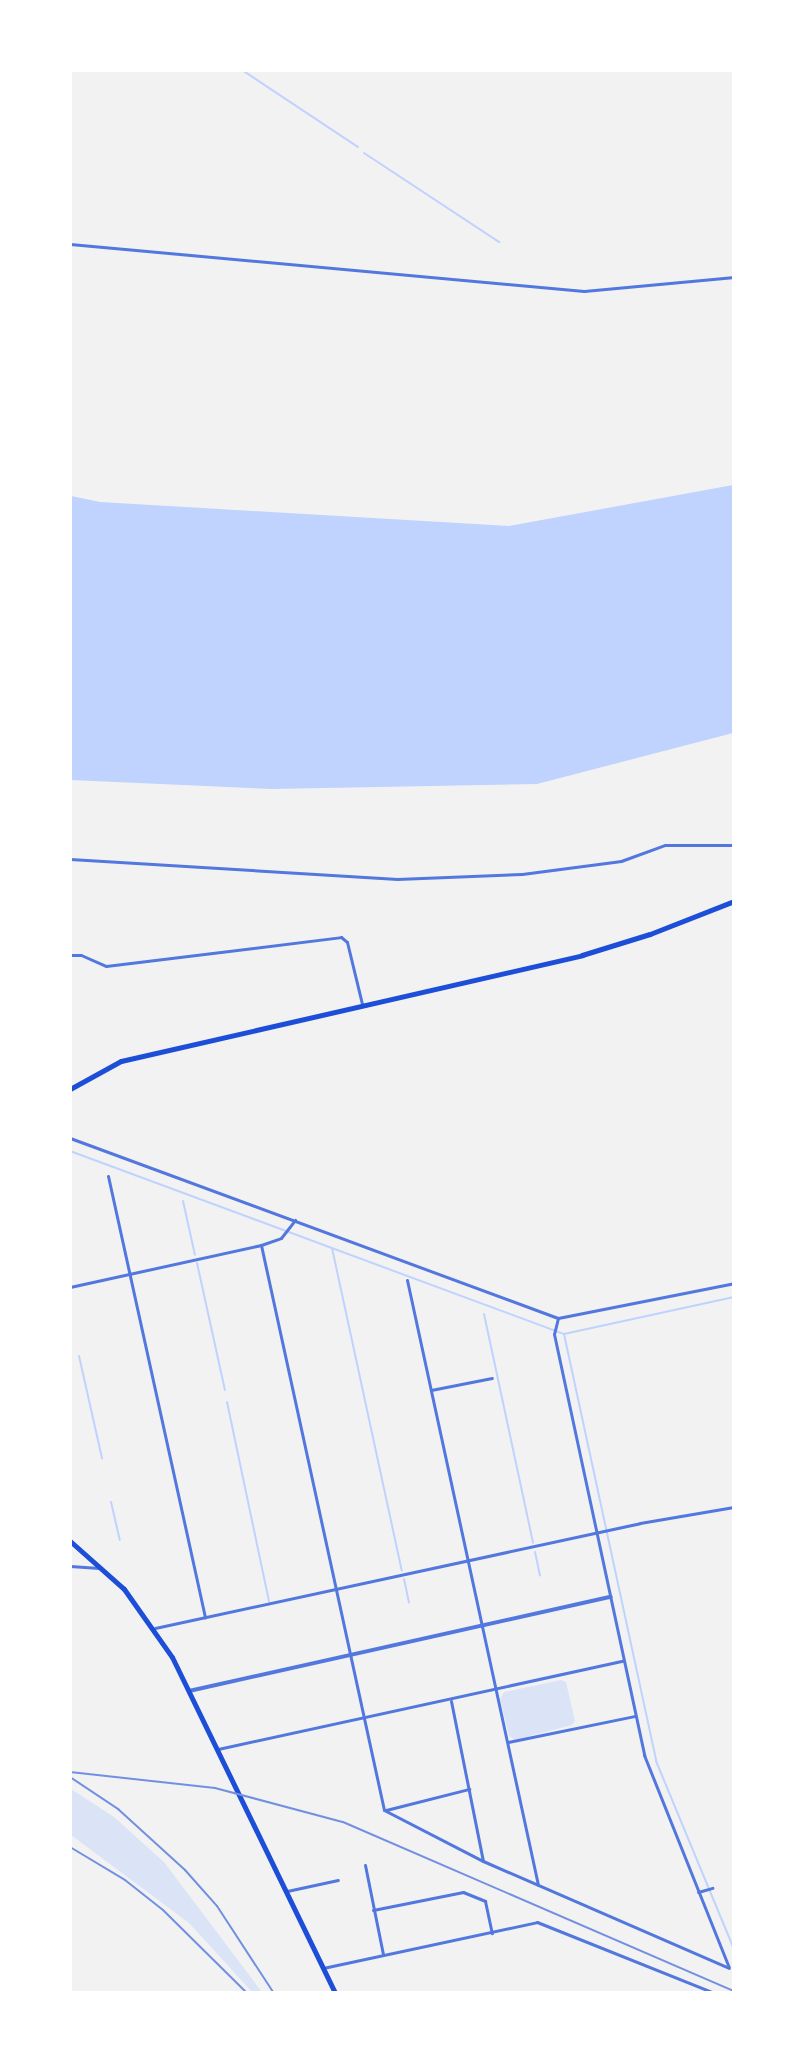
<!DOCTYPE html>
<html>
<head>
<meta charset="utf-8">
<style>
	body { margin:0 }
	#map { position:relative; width:804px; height:2063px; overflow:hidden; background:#f2f2f2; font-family:Mulish,sans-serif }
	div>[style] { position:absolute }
	.green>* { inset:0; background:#dbe4f7 }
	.water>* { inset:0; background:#bfd3fe }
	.stream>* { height:2px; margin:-1px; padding:0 1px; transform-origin:1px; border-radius:1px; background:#bfd3fe }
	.minor>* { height:3px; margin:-1.5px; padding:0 1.5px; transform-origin:1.5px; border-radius:1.5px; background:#5277de }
	.tertiary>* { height:4px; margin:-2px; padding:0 2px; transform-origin:2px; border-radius:2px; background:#5277de }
	.primary>* { height:5px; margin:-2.5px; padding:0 2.5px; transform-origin:2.5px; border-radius:2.5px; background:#1d4ed8 }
	.trunk>* { height:5px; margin:-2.5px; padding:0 2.5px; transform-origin:2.5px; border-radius:2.5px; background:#1d4ed8 }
	.rail>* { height:2px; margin:-1px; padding:0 1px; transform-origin:1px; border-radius:1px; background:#7290e2 }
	span { translate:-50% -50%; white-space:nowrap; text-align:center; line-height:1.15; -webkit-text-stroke:4.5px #fff; paint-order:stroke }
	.frame { position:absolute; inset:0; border:72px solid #fff; pointer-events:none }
</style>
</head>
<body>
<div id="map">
	<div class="green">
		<i style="clip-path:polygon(561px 1680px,566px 1682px,575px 1721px,572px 1725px,515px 1740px,509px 1736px,500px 1699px,504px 1692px)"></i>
		<i style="clip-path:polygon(71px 1789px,114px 1817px,164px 1862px,262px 1992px,252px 1992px,189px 1923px,71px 1835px)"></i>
	</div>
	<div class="water">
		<i style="clip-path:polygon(733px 485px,733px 733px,537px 784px,272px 789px,71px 780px,71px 496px,100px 502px,509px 526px)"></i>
	</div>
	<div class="stream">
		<i style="left:242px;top:70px;width:139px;rotate:33.6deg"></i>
		<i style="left:364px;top:153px;width:162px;rotate:33.4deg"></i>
		<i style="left:70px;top:1151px;width:527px;rotate:20.33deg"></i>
		<i style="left:564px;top:1334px;width:174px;rotate:-12.3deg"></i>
		<i style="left:183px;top:1201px;width:55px;rotate:77.5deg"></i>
		<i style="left:332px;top:1248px;width:330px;rotate:77.8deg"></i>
		<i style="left:197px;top:1263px;width:130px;rotate:77.6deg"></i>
		<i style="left:484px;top:1314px;width:234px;rotate:77.9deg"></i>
		<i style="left:70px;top:1315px;width:3px;rotate:72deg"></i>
		<i style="left:564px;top:1334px;width:437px;rotate:77.8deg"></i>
		<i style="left:656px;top:1761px;width:204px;rotate:67.5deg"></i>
		<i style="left:79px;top:1356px;width:105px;rotate:77.3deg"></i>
		<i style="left:227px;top:1402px;width:204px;rotate:78.1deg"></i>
		<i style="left:111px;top:1502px;width:39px;rotate:77deg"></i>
		<i style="left:535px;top:1552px;width:24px;rotate:78deg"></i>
		<i style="left:404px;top:1579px;width:24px;rotate:78deg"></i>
	</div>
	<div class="minor">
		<i style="left:70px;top:244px;width:516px;rotate:5.22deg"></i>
		<i style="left:584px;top:291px;width:151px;rotate:-5.3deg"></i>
		<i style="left:70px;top:859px;width:328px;rotate:3.5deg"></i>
		<i style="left:397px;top:879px;width:125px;rotate:-2.3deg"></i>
		<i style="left:522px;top:874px;width:100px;rotate:-7.5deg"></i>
		<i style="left:621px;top:861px;width:47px;rotate:-20deg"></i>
		<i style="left:665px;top:845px;width:69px"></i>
		<i style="left:70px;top:955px;width:11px"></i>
		<i style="left:81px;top:955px;width:27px;rotate:24deg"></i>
		<i style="left:106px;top:966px;width:237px;rotate:-7deg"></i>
		<i style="left:341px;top:937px;width:8px;rotate:40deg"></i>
		<i style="left:347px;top:942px;width:64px;rotate:76.4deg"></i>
		<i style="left:70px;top:1138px;width:520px;rotate:20.25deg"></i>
		<i style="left:558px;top:1318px;width:179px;rotate:-11.2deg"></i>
		<i style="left:108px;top:1176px;width:452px;rotate:77.6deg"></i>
		<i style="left:261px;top:1245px;width:578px;rotate:77.72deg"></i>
		<i style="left:384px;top:1810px;width:111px;rotate:27.3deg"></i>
		<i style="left:483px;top:1861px;width:268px;rotate:23.5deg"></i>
		<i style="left:407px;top:1280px;width:619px;rotate:77.78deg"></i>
		<i style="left:70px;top:1287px;width:196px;rotate:-12.4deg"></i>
		<i style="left:261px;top:1245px;width:21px;rotate:-19deg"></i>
		<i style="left:281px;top:1238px;width:23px;rotate:-52deg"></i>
		<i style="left:558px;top:1318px;width:16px;rotate:104deg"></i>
		<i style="left:554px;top:1334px;width:431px;rotate:77.9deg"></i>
		<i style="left:644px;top:1755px;width:228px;rotate:68.2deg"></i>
		<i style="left:431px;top:1390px;width:62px;rotate:-11.1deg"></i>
		<i style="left:70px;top:1566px;width:29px;rotate:4deg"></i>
		<i style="left:155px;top:1628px;width:496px;rotate:-12.2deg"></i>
		<i style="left:640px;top:1523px;width:95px;rotate:-9.7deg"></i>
		<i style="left:451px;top:1701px;width:163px;rotate:78.7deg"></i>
		<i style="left:508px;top:1742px;width:130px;rotate:-11.6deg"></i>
		<i style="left:218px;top:1749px;width:414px;rotate:-12.3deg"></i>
		<i style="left:386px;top:1810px;width:86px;rotate:-14.2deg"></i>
		<i style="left:365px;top:1865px;width:91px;rotate:78.6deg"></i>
		<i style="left:287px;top:1891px;width:52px;rotate:-12.2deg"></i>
		<i style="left:698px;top:1892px;width:15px;rotate:-16deg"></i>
		<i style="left:373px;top:1910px;width:92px;rotate:-11.3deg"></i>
		<i style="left:463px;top:1892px;width:24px;rotate:22deg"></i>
		<i style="left:485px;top:1901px;width:33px;rotate:78deg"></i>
		<i style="left:323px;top:1968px;width:219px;rotate:-12.1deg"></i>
		<i style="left:537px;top:1922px;width:188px;rotate:21.8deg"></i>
	</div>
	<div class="tertiary">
		<i style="left:189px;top:1691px;width:432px;rotate:-12.6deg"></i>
	</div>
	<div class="primary">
		<i style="left:70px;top:1541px;width:72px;rotate:41.6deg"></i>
		<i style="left:124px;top:1589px;width:83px;rotate:54.8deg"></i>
		<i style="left:172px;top:1657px;width:373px;rotate:64.1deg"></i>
	</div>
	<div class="trunk">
		<i style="left:70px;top:1089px;width:58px;rotate:-28.8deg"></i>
		<i style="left:121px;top:1061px;width:473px;rotate:-12.9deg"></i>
		<i style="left:582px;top:955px;width:71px;rotate:-17.2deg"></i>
		<i style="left:650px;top:934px;width:90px;rotate:-21.4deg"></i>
	</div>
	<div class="rail">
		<i style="left:70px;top:1772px;width:146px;rotate:6.3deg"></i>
		<i style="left:215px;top:1788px;width:132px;rotate:14.9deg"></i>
		<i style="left:343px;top:1822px;width:426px;rotate:23.4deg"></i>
		<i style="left:70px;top:1777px;width:58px;rotate:33.7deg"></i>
		<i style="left:118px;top:1809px;width:91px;rotate:42.3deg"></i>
		<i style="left:185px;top:1870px;width:48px;rotate:48.4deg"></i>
		<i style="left:217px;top:1906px;width:103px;rotate:56.9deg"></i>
		<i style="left:70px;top:1847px;width:64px;rotate:31deg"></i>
		<i style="left:125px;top:1880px;width:48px;rotate:38.3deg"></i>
		<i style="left:163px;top:1910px;width:117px;rotate:44.7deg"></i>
	</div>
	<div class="frame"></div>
</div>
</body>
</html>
